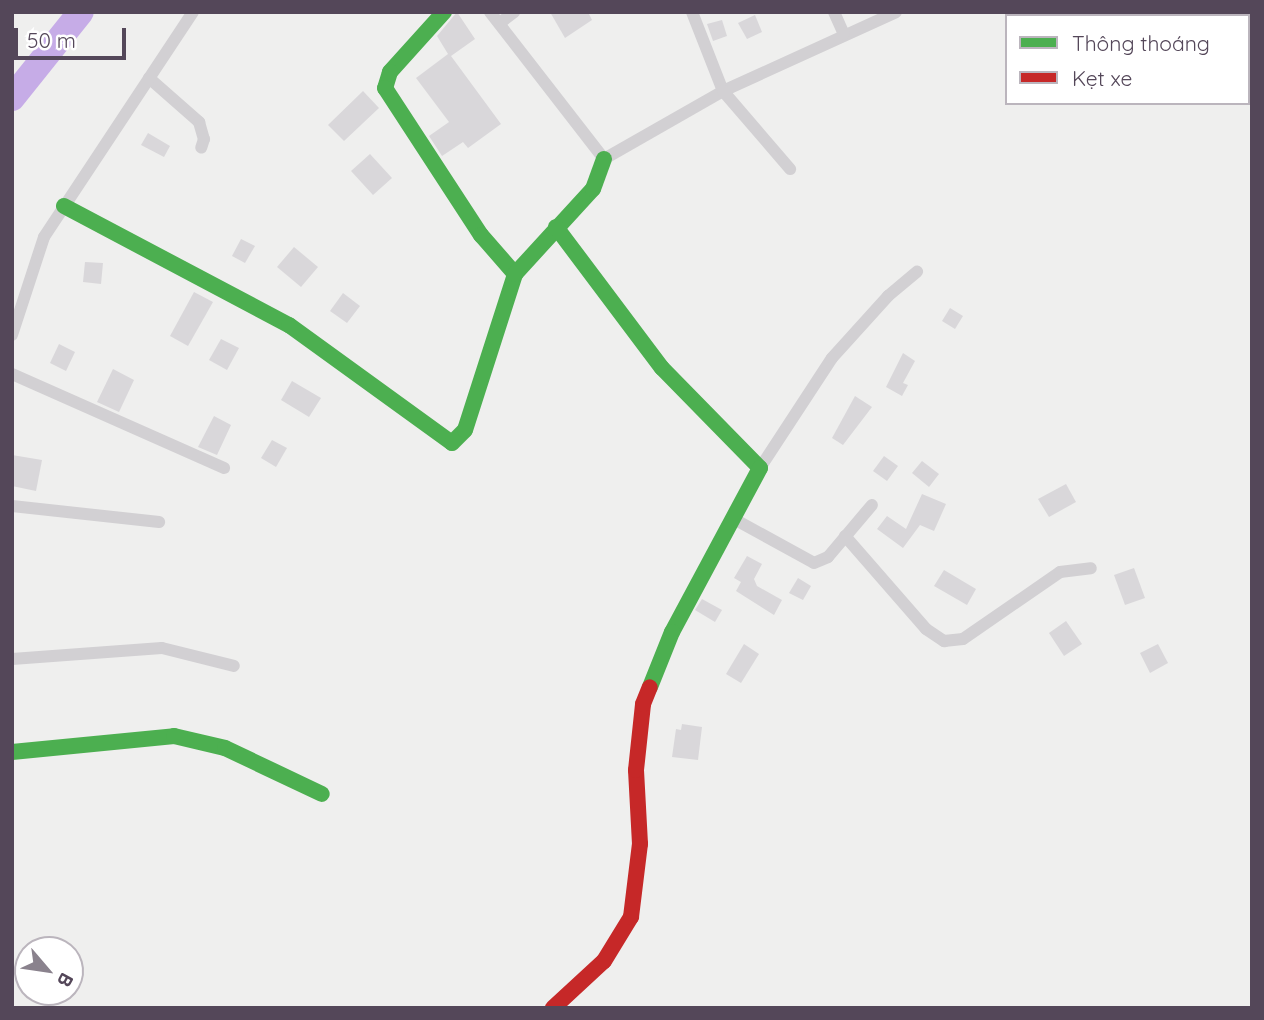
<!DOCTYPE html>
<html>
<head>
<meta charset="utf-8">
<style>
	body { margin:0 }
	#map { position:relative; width:1264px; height:1020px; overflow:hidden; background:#efefee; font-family:Quicksand,sans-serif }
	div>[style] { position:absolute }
	.river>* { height:26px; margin:-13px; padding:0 13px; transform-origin:13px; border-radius:13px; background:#c6ace7 }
	.building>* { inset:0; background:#d9d7da }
	.street>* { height:12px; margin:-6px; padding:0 6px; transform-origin:6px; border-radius:6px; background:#d2d0d3 }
	.fast>* { height:16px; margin:-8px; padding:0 8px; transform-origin:8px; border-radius:8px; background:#4caf50 }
	.jam>* { height:16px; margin:-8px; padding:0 8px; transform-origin:8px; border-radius:8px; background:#c62828 }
	span { translate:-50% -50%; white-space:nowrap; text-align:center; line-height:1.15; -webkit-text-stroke:5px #fff; paint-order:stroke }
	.frame { position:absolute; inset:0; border:14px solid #544759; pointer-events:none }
	.legend { position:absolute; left:1005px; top:14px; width:245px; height:91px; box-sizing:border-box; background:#fff; border:2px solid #bbb5bd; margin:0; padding:9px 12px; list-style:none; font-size:21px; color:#544759 }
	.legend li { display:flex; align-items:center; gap:14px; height:35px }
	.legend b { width:35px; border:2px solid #bbb5bd }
	.north { position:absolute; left:14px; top:936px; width:70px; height:70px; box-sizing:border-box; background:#fff; border:2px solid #bbb5bd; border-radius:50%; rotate:119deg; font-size:19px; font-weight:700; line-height:28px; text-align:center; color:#544759 }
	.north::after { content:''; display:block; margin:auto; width:24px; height:32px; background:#8a828d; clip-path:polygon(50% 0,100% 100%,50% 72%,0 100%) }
	.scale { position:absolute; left:14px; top:28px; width:112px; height:32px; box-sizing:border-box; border:4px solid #544759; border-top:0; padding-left:9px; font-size:21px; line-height:24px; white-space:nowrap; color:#544759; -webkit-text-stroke:5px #fff; paint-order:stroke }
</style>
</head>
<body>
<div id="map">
	<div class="river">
		<i style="left:12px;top:98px;width:110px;rotate:-51.3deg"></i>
	</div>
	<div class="building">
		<i style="clip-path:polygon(457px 12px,475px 39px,451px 56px,501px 124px,468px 148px,463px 142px,442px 156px,429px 136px,449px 122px,416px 78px,448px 54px,437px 36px)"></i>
		<i style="clip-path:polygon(550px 12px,588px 12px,592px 20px,565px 38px)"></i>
		<i style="clip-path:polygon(755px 15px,762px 32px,747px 39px,738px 23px)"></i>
		<i style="clip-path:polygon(722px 20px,727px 36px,713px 41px,707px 24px)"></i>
		<i style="clip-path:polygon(363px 91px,379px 108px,344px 141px,328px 125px)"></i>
		<i style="clip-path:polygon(148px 133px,170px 146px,164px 157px,141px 145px)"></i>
		<i style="clip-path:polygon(370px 154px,392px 178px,373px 195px,351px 171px)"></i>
		<i style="clip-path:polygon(241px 239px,255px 246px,245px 263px,232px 256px)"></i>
		<i style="clip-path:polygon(294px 247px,318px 267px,301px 287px,277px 267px)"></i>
		<i style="clip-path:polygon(85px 262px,103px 263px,101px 284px,83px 282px)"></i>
		<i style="clip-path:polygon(194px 292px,213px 302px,188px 346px,170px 336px)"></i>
		<i style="clip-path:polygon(343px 293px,360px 306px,347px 323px,330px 311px)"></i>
		<i style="clip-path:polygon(950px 308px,963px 316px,955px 329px,942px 321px)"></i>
		<i style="clip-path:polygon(221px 339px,239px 348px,227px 370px,209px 360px)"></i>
		<i style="clip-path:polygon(59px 344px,75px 352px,66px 371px,50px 363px)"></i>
		<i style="clip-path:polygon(903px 353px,915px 361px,903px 383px,908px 385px,902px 396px,886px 387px)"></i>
		<i style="clip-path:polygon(113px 369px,134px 380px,119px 412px,97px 402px)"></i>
		<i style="clip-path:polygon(292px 381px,321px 398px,309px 417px,281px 400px)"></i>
		<i style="clip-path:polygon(855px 396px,872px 407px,843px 445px,832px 438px)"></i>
		<i style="clip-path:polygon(214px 416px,231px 425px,217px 455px,198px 447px)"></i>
		<i style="clip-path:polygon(272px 440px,287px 448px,276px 467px,261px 458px)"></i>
		<i style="clip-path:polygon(12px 455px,42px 460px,36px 491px,12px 486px)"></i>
		<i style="clip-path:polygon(884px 456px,898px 466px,887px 481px,873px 471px)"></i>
		<i style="clip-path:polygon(922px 461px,939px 474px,929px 487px,912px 473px)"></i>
		<i style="clip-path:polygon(1066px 484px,1076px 502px,1049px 517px,1038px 499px)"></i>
		<i style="clip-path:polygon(922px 494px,946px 504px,934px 531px,920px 525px,903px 548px,877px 529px,887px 516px,906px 529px)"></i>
		<i style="clip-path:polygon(747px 556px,762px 564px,754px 579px,757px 586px,782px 600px,774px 615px,736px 591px,741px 582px,734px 578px)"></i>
		<i style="clip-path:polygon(1134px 568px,1145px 598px,1125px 605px,1114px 575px)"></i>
		<i style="clip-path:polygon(944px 570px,976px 589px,967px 605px,934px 586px)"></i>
		<i style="clip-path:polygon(798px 578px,811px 586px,803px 600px,789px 593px)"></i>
		<i style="clip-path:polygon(702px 599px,722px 610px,715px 622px,695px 610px)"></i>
		<i style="clip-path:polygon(1066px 621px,1082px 644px,1064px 656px,1049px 633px)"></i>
		<i style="clip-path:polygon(744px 644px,759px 654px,741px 683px,726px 674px)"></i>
		<i style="clip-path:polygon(1158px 644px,1168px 663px,1150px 673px,1140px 653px)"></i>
		<i style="clip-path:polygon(682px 724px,702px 727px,698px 760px,672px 757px,676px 729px,681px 730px)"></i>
	</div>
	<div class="street">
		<i style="left:490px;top:12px;width:186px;rotate:52.2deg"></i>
		<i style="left:604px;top:159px;width:137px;rotate:-29.7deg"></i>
		<i style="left:723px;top:91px;width:190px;rotate:-24.5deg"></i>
		<i style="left:692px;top:12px;width:85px;rotate:68.6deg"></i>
		<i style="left:723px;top:91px;width:103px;rotate:49.3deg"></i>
		<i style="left:834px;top:12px;width:24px;rotate:66deg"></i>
		<i style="left:1220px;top:12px;width:6px;rotate:39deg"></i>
		<i style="left:500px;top:23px;width:18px;rotate:-38deg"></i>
		<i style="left:1248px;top:30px;width:4px;rotate:27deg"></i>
		<i style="left:149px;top:78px;width:67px;rotate:41.3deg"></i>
		<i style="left:199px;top:122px;width:18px;rotate:74deg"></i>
		<i style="left:204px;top:139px;width:9px;rotate:108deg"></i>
		<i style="left:12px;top:335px;width:103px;rotate:-71.9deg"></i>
		<i style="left:44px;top:237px;width:270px;rotate:-56.5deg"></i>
		<i style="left:12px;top:374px;width:232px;rotate:23.9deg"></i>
		<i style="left:760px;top:468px;width:131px;rotate:-56.8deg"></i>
		<i style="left:832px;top:358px;width:84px;rotate:-47.9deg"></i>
		<i style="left:888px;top:296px;width:38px;rotate:-40deg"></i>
		<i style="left:12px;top:506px;width:148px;rotate:6.2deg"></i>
		<i style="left:734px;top:519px;width:91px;rotate:28.8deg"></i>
		<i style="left:814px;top:563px;width:15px;rotate:-23deg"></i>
		<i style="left:828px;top:557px;width:68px;rotate:-49.8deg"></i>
		<i style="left:845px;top:536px;width:123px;rotate:48.9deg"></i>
		<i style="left:926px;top:629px;width:22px;rotate:34deg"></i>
		<i style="left:944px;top:641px;width:19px;rotate:-6deg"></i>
		<i style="left:963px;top:639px;width:118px;rotate:-34.6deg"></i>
		<i style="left:1060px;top:572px;width:31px;rotate:-7deg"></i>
		<i style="left:12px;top:659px;width:150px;rotate:-4.2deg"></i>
		<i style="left:162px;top:648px;width:74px;rotate:14deg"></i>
	</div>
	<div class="fast">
		<i style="left:444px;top:12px;width:81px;rotate:132deg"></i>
		<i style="left:390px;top:72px;width:17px;rotate:107deg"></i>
		<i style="left:385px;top:88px;width:176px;rotate:56.9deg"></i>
		<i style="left:481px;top:235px;width:52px;rotate:48.9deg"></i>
		<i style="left:64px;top:206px;width:255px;rotate:27.9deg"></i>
		<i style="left:289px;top:325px;width:201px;rotate:35.9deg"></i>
		<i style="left:452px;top:443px;width:18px;rotate:-45deg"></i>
		<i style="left:465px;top:430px;width:164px;rotate:-72.2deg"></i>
		<i style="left:515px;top:274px;width:115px;rotate:-47.5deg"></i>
		<i style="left:593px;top:189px;width:32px;rotate:-70deg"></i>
		<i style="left:556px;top:227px;width:176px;rotate:53.1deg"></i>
		<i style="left:662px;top:368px;width:140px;rotate:45.6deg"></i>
		<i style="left:760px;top:468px;width:186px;rotate:118.2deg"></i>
		<i style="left:672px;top:632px;width:59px;rotate:111.8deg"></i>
		<i style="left:12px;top:752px;width:163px;rotate:-5.6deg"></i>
		<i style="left:174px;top:736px;width:52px;rotate:13.2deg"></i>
		<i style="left:225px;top:748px;width:107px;rotate:25.4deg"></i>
	</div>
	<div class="jam">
		<i style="left:553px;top:1008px;width:69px;rotate:-42.7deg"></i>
		<i style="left:604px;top:961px;width:52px;rotate:-58.5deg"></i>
		<i style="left:631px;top:917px;width:74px;rotate:-83deg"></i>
		<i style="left:640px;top:844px;width:74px;rotate:-93.1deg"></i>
		<i style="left:636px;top:770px;width:66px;rotate:-83.9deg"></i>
		<i style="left:643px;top:704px;width:18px;rotate:-68deg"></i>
	</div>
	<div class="frame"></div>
	<ul class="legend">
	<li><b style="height:9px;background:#4caf50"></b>Thông thoáng</li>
	<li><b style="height:9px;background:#c62828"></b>Kẹt xe</li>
	</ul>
	<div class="north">B</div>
	<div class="scale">50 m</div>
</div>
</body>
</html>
